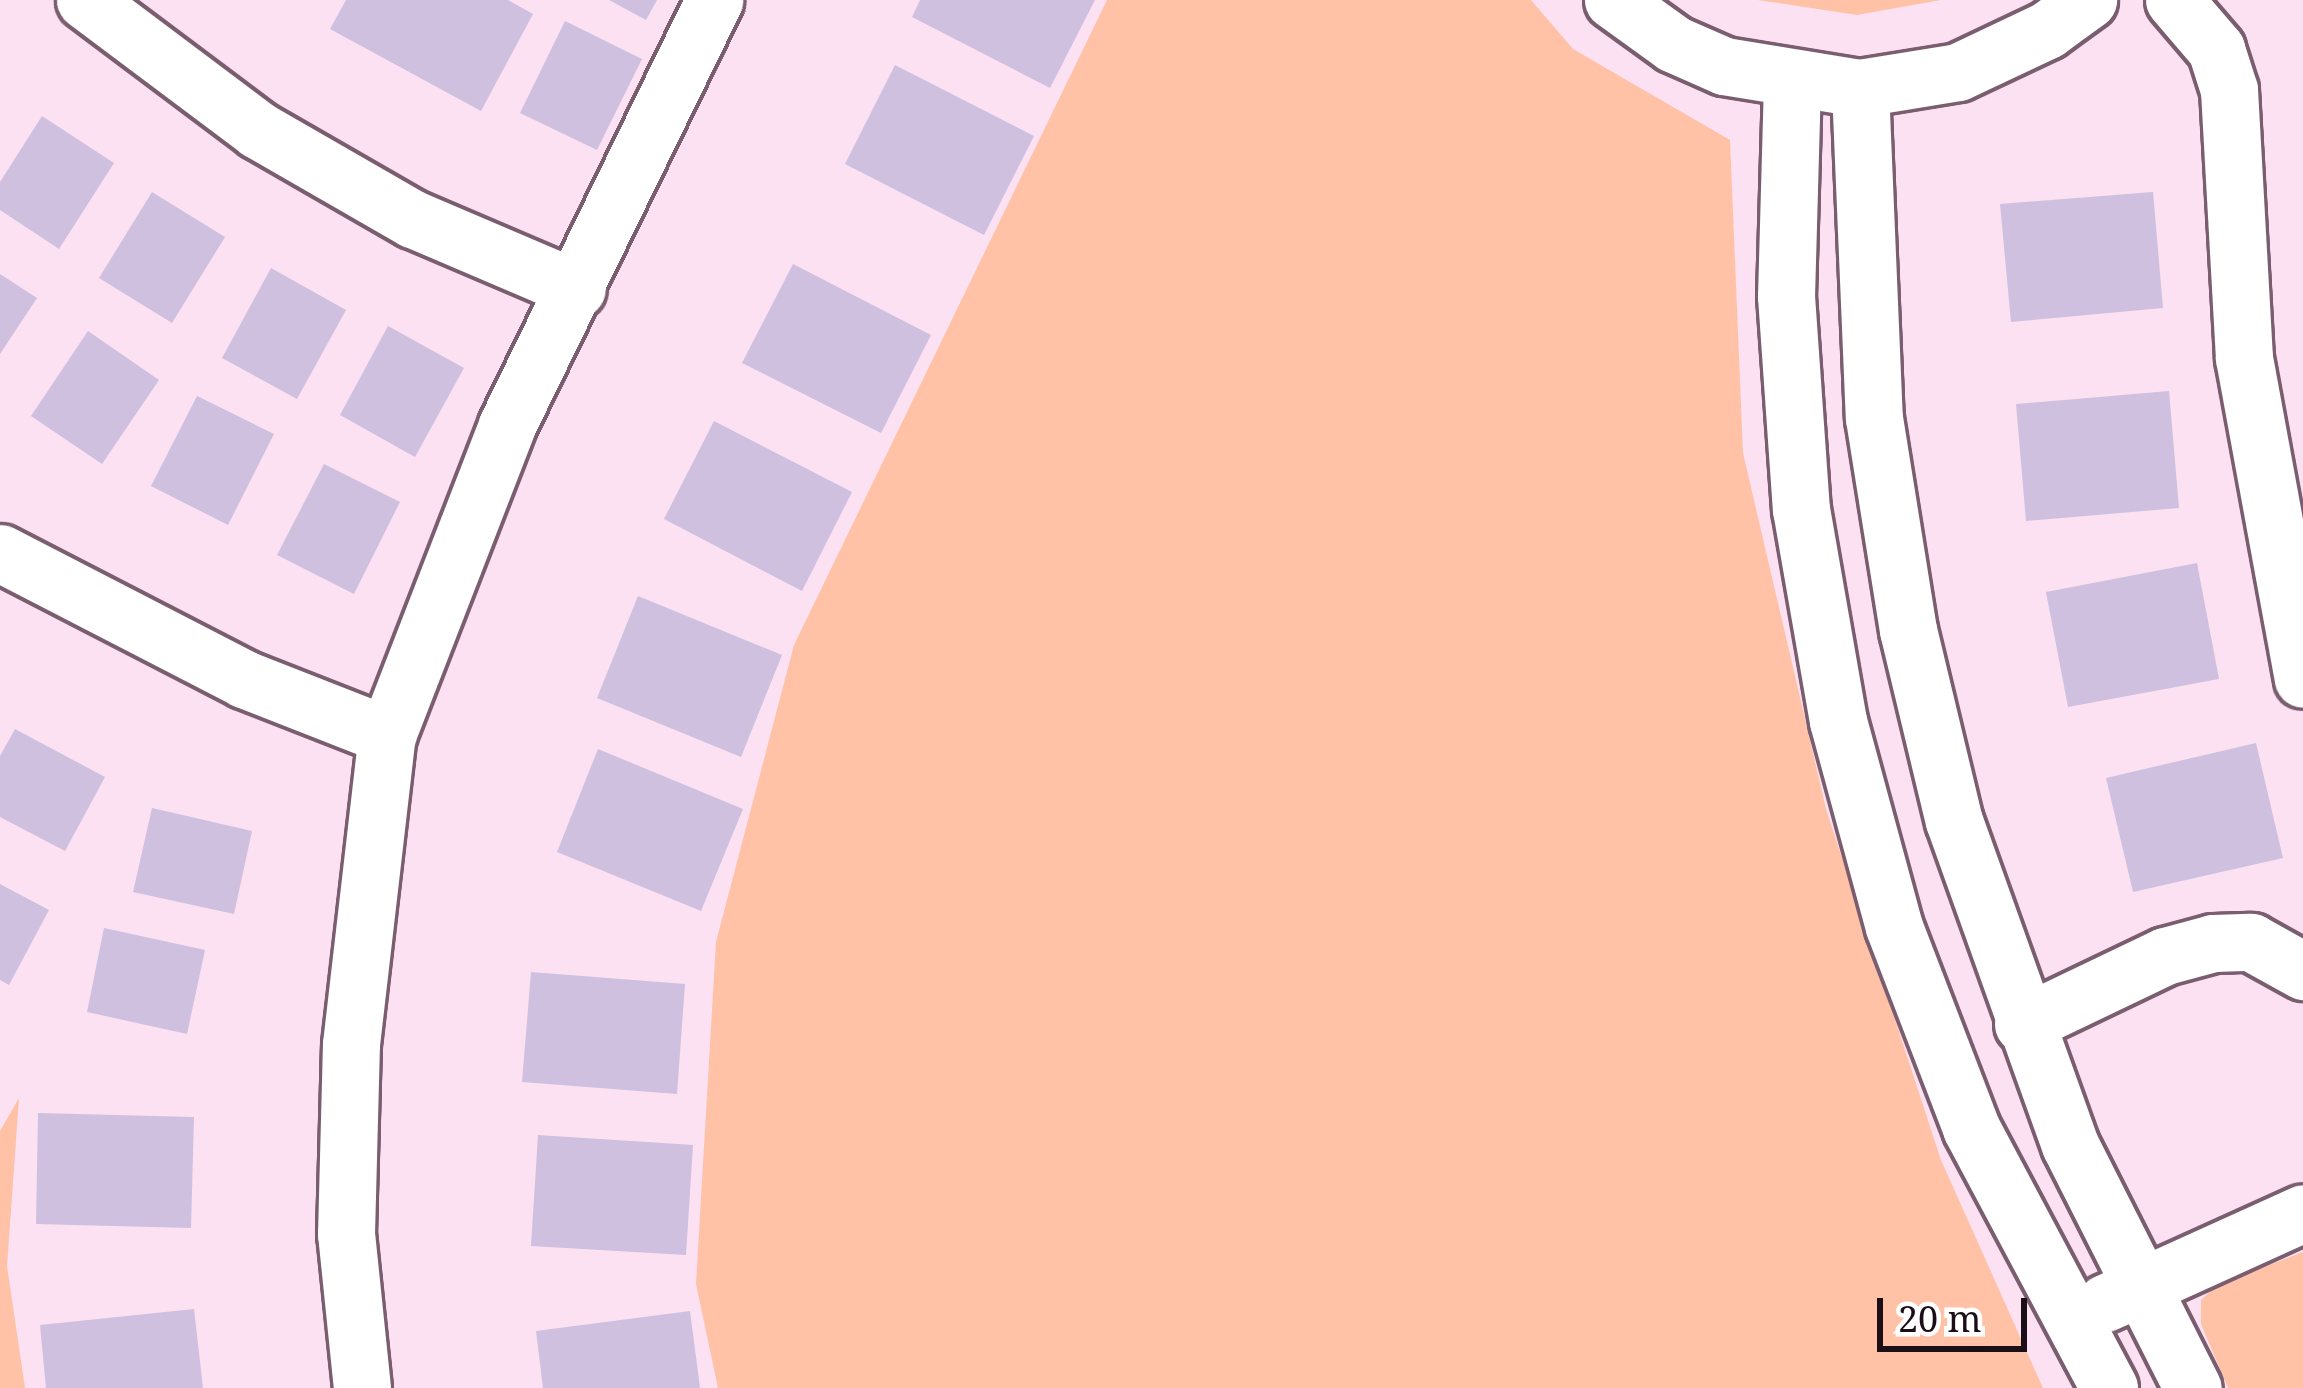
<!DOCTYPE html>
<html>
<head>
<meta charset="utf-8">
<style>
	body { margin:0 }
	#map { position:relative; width:2303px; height:1388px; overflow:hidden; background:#fbe1f2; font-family:"Noto Serif",serif }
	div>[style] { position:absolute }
	.green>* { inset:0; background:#ffc2a7 }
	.building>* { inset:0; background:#cfc0df }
	.roads { filter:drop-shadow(3px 0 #7a5e70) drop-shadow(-3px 0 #7a5e70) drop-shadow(0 3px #7a5e70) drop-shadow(0 -3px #7a5e70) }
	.minor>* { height:57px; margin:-28.5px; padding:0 28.5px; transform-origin:28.5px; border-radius:28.5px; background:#fff }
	span { translate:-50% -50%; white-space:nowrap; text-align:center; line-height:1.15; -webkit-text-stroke:9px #fff; paint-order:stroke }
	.scale { position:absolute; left:1877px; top:1298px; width:150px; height:54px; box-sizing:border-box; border:6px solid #1a0f16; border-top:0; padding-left:15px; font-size:36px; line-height:42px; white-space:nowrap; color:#1a0f16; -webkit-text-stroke:9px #fff; paint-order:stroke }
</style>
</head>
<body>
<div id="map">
	<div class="green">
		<i style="clip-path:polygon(1107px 0,1531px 0,1573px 49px,1730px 140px,1743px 453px,1826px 809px,1941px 1160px,2043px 1388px,718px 1388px,696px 1284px,716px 942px,794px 645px)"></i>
		<i style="clip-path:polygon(1758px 0,1941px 0,1857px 15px)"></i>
		<i style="clip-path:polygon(19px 1098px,7px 1266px,25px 1388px,0 1388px,0 1131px)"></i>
		<i style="clip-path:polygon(2303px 1252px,2303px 1388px,2228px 1388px,2201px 1324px,2201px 1300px,2217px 1285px)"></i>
	</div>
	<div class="building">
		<i style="clip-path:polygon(346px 0,508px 0,533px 14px,481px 111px,330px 29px)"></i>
		<i style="clip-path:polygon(609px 0,657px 0,646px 20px)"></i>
		<i style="clip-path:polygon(920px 0,1095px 0,1050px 88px,912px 17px)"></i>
		<i style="clip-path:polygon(565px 21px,642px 59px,597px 150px,520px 113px)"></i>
		<i style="clip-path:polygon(895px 65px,1034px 136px,984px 235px,845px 164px)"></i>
		<i style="clip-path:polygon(42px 116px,114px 163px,59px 249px,0 210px,0 182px)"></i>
		<i style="clip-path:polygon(152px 192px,225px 237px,172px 323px,99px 278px)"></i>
		<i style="clip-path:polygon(2153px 192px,2163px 308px,2011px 322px,2000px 204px)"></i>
		<i style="clip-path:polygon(793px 264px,931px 335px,881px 433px,742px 363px)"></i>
		<i style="clip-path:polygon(271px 268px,346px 310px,297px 399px,222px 358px)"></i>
		<i style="clip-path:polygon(0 274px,37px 298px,0 354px)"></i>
		<i style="clip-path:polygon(388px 326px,464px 368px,415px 457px,340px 415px)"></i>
		<i style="clip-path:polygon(88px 331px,159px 380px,102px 464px,31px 416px)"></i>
		<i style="clip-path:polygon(2169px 391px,2179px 508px,2026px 521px,2016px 404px)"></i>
		<i style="clip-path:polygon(197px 396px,274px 434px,228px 525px,151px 486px)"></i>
		<i style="clip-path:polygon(714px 421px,852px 492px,802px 591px,664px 519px)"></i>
		<i style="clip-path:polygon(324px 464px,400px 502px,354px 594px,277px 555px)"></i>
		<i style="clip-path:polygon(2197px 563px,2219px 679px,2068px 707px,2046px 592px)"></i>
		<i style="clip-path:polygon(638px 596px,782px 655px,741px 757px,597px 698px)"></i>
		<i style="clip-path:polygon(15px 729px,105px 777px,65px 851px,0 817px,0 756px)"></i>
		<i style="clip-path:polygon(2256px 743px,2283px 858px,2133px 892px,2106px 778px)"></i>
		<i style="clip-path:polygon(598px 749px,743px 809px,701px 911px,557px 852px)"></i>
		<i style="clip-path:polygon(152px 808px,252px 831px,234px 914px,133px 892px)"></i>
		<i style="clip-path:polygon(0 884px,49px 910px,9px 985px,0 980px)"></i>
		<i style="clip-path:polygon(104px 928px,205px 950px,187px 1034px,87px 1012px)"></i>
		<i style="clip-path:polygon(531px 972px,685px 984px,677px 1094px,522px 1082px)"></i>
		<i style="clip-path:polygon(38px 1113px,194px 1117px,191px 1228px,36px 1224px)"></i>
		<i style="clip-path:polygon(538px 1135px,693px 1145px,686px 1255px,531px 1246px)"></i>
		<i style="clip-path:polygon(194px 1309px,203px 1388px,46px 1388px,40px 1325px)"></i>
		<i style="clip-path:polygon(690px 1311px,700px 1388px,543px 1388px,536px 1331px)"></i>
	</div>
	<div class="roads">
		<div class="minor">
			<i style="left:85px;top:0;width:216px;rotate:36.9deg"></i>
			<i style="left:258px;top:130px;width:179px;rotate:29.9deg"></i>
			<i style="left:413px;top:219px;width:178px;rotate:23.1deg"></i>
			<i style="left:1613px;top:0;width:75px;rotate:35.8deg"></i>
			<i style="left:1674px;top:44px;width:55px;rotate:23.7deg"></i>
			<i style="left:1724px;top:66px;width:138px;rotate:9.2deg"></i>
			<i style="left:1860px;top:88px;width:99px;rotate:-9.3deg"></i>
			<i style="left:1958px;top:72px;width:98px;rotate:-25.3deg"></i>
			<i style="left:2047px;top:30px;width:51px;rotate:-36.2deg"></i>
			<i style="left:2174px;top:0;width:65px;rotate:49.4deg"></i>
			<i style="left:2216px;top:49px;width:43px;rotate:72.4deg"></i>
			<i style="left:2229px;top:90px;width:268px;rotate:86.8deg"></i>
			<i style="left:2244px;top:358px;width:326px;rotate:79.6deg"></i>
			<i style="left:1792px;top:82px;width:214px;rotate:91.6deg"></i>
			<i style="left:1786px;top:296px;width:214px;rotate:86deg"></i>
			<i style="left:1801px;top:509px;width:215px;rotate:80.1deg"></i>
			<i style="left:1838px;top:721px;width:213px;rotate:74.8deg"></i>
			<i style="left:1894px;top:927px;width:215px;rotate:69deg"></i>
			<i style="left:1971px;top:1128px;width:294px;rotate:62deg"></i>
			<i style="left:1860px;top:88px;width:330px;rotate:87.6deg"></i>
			<i style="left:1874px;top:418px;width:215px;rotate:80.9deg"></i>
			<i style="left:1908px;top:630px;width:196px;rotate:76.5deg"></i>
			<i style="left:1954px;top:821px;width:344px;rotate:70.3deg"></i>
			<i style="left:2070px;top:1145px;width:272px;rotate:63.2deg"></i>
			<i style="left:0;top:553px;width:275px;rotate:27.3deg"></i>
			<i style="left:244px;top:679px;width:154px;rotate:21.4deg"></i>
			<i style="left:2023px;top:1024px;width:157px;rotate:-25.6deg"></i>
			<i style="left:2165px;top:956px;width:50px;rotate:-15.2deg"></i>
			<i style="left:2213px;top:943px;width:38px;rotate:-2deg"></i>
			<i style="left:2251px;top:942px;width:60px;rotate:29.1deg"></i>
			<i style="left:2105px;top:1303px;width:217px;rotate:-24.4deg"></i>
			<i style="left:362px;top:1388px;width:155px;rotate:-95.9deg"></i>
			<i style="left:346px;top:1234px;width:190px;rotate:-88.5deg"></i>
			<i style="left:351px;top:1044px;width:311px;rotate:-83.4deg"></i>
			<i style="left:387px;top:735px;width:332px;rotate:-68.8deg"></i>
			<i style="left:507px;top:425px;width:473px;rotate:-64deg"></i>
		</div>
	</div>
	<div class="scale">20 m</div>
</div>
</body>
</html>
